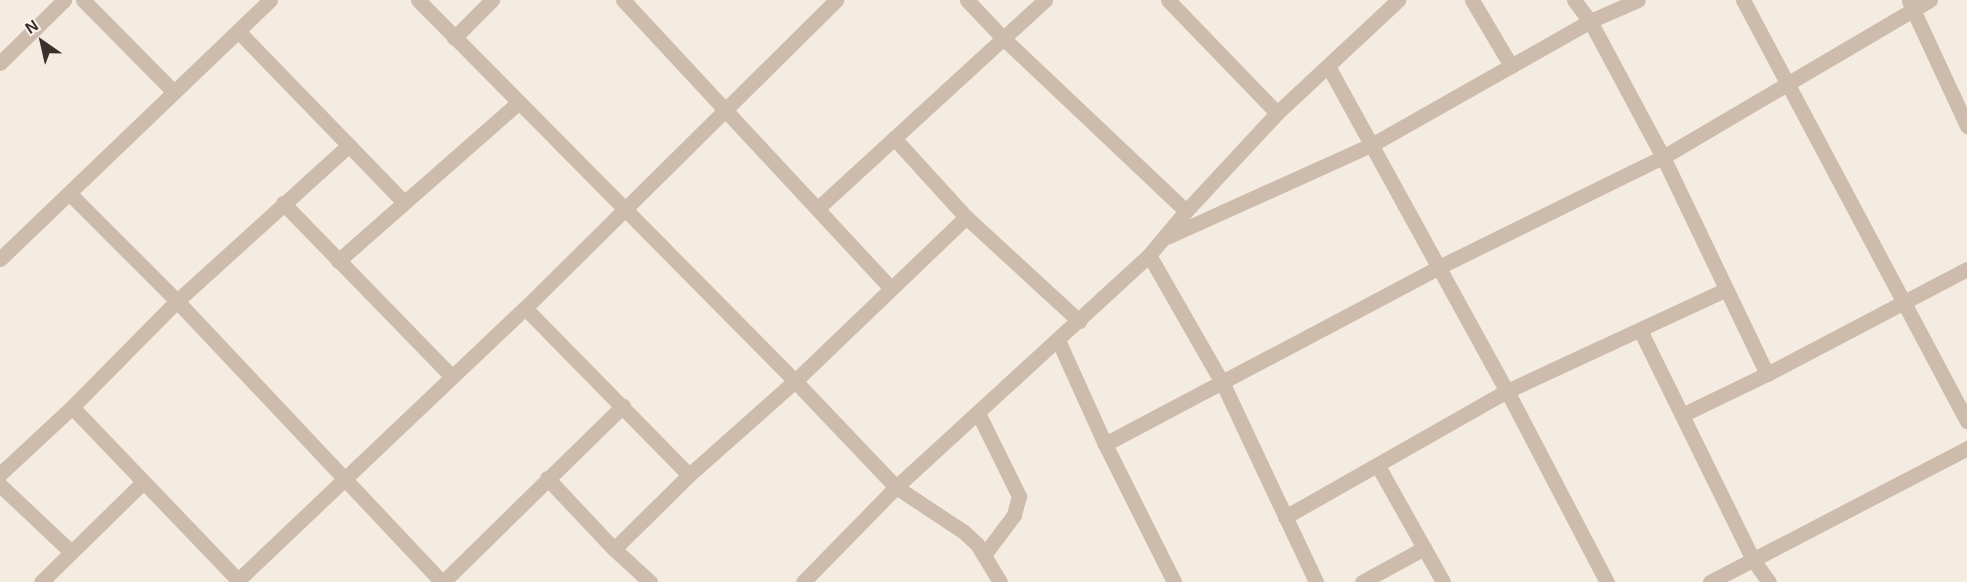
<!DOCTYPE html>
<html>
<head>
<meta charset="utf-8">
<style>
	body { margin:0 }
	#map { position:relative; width:1967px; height:582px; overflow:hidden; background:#f4ebe1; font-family:Arial,sans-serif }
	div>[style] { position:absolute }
	.street>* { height:15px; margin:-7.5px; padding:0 7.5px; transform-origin:7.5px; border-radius:7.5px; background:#cdbbac }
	span { translate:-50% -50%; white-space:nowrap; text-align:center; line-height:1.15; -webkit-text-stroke:4.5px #fbf5ee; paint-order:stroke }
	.north { position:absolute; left:12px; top:12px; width:60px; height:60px; -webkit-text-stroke:4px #fbf5ee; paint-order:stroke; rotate:326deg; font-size:16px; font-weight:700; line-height:24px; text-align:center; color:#3b302b }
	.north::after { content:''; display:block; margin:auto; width:21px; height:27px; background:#3b302b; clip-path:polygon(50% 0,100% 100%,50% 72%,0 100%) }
</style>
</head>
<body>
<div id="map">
	<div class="street">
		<i style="left:83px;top:0;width:129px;rotate:45.3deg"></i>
		<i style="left:418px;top:0;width:536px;rotate:45.3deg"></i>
		<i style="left:795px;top:381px;width:146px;rotate:46.4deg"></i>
		<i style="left:896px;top:487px;width:82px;rotate:33.5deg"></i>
		<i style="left:964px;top:532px;width:18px;rotate:43deg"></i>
		<i style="left:977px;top:544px;width:44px;rotate:58.8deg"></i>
		<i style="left:623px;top:0;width:393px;rotate:47.1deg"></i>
		<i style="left:967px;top:0;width:51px;rotate:46.6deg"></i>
		<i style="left:1002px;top:37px;width:253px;rotate:43.4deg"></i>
		<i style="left:1168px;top:0;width:157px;rotate:46deg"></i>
		<i style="left:1472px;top:0;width:77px;rotate:59.4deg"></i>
		<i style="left:1574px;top:0;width:26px;rotate:53deg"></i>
		<i style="left:1590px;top:21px;width:154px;rotate:61.8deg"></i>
		<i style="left:1663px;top:157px;width:241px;rotate:64.4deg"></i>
		<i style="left:1743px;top:0;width:477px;rotate:62deg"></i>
		<i style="left:1909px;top:1px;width:138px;rotate:65.1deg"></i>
		<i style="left:239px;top:32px;width:235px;rotate:45.9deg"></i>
		<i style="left:454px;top:38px;width:54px;rotate:-45deg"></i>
		<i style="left:0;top:63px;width:90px;rotate:-44.5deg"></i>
		<i style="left:1328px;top:66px;width:371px;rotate:61.2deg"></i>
		<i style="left:1507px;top:391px;width:216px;rotate:62.4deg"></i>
		<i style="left:894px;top:138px;width:107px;rotate:47.7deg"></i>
		<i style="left:966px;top:217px;width:154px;rotate:42.6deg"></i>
		<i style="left:70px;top:194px;width:151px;rotate:45deg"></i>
		<i style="left:177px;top:301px;width:386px;rotate:46.7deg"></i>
		<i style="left:283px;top:203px;width:241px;rotate:45.8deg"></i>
		<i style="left:818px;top:208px;width:308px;rotate:-42.5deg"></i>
		<i style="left:1167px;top:237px;width:226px;rotate:-24.3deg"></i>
		<i style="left:1373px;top:144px;width:249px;rotate:-29.5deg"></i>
		<i style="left:1590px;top:21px;width:52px;rotate:-23.6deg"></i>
		<i style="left:1149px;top:255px;width:149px;rotate:60.2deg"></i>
		<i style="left:1223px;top:384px;width:219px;rotate:64.8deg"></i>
		<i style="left:0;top:259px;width:374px;rotate:-43.8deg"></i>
		<i style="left:338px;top:261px;width:240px;rotate:-41.3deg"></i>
		<i style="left:525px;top:308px;width:234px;rotate:45.5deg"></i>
		<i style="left:1640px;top:330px;width:256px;rotate:63.8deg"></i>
		<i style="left:1753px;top:560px;width:27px;rotate:54deg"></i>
		<i style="left:1058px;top:340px;width:114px;rotate:65.7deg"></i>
		<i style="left:1105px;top:444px;width:154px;rotate:63.4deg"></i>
		<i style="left:72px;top:407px;width:243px;rotate:46.2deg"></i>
		<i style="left:978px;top:413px;width:93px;rotate:63.7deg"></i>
		<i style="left:1019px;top:496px;width:20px;rotate:105deg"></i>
		<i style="left:1014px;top:515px;width:50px;rotate:126.9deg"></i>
		<i style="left:1682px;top:415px;width:94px;rotate:-25.8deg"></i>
		<i style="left:1767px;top:374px;width:226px;rotate:-27.7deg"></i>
		<i style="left:1105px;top:444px;width:378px;rotate:-27.9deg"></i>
		<i style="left:1439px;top:267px;width:250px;rotate:-26.2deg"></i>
		<i style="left:1663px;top:157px;width:310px;rotate:-30.5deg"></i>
		<i style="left:1378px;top:466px;width:133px;rotate:60.7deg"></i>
		<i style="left:0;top:474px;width:98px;rotate:-42.9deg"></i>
		<i style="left:72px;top:407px;width:149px;rotate:-45.3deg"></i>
		<i style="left:177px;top:301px;width:232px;rotate:-42.2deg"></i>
		<i style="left:547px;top:478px;width:98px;rotate:46.7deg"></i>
		<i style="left:614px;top:549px;width:49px;rotate:42.5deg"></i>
		<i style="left:0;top:485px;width:98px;rotate:43.3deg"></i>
		<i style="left:1285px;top:517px;width:255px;rotate:-29.6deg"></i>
		<i style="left:1507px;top:391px;width:240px;rotate:-24.9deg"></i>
		<i style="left:614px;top:549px;width:105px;rotate:-44.6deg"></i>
		<i style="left:689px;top:475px;width:142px;rotate:-41.6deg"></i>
		<i style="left:795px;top:381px;width:237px;rotate:-43.8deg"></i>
		<i style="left:41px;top:582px;width:143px;rotate:-44.4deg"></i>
		<i style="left:236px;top:582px;width:398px;rotate:-43.5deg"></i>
		<i style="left:525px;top:308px;width:438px;rotate:-44.7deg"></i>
		<i style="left:443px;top:582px;width:252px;rotate:-44.4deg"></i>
		<i style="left:803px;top:582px;width:133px;rotate:-45.6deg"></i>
		<i style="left:896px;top:487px;width:343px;rotate:-42.5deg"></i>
		<i style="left:1149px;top:255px;width:57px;rotate:-49.9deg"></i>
		<i style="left:1186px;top:211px;width:134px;rotate:-47.1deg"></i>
		<i style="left:1277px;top:113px;width:166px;rotate:-43deg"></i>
		<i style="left:1362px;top:582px;width:71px;rotate:-28.7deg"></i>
		<i style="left:1710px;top:582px;width:290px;rotate:-27.5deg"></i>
	</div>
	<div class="north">N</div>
</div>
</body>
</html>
